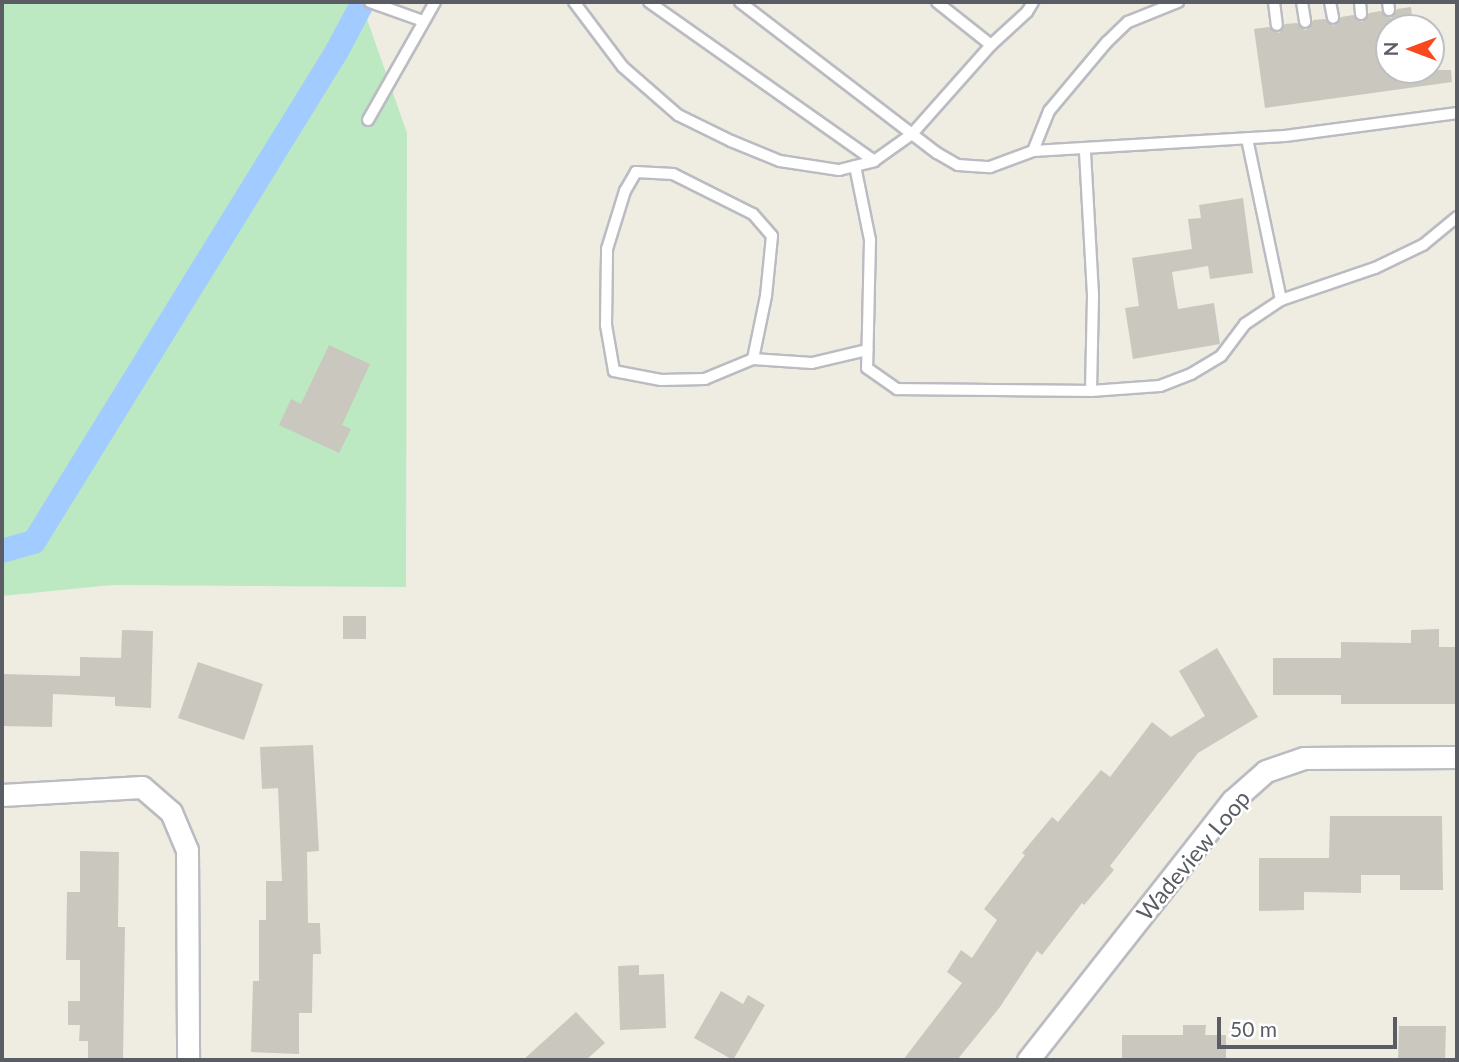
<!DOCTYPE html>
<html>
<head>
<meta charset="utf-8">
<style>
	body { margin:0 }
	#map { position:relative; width:1459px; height:1062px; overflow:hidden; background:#efede2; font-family:Lato,sans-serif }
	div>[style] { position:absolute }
	.green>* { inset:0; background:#bce9c1 }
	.canal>* { height:24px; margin:-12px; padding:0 12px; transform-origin:12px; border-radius:12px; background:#a2ccff }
	.building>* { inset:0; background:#cac7bf }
	.roads { filter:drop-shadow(2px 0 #babcc2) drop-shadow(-2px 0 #babcc2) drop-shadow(0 2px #babcc2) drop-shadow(0 -2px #babcc2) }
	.service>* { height:10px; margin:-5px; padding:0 5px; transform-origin:5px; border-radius:5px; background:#fff }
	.minor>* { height:21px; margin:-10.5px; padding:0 10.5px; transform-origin:10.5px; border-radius:10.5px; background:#fff }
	span { translate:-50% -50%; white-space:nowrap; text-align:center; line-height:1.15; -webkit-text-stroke:5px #fff; paint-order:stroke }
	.street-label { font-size:23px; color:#5a5e64 }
	.frame { position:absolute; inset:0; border:4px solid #5a5e64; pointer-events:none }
	.north { position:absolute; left:1375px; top:14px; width:70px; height:70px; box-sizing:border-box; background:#fff; border:2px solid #bdbfc1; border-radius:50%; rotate:270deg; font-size:19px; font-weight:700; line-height:28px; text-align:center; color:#5a5e64 }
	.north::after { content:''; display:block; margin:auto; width:24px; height:32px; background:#f9481e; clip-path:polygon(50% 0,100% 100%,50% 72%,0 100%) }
	.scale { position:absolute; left:1217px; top:1017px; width:180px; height:32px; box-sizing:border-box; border:4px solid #5a5e64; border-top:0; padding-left:9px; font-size:21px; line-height:24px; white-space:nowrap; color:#5a5e64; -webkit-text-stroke:5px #fff; paint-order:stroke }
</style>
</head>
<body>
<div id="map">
	<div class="green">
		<i style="clip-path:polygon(2px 2px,361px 2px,407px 133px,406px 587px,112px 585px,2px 596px)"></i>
	</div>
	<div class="canal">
		<i style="left:2px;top:551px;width:33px;rotate:-16deg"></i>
		<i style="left:34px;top:542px;width:577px;rotate:-58.32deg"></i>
		<i style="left:337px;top:51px;width:55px;rotate:-62deg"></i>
	</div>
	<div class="building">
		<i style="clip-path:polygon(1411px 7px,1413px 28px,1389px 28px,1389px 70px,1451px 70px,1452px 82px,1265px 108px,1254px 29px,1269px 27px,1279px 33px,1285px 24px,1297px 23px,1305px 30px,1310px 28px,1313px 20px,1325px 19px,1334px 26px,1341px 17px,1353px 15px,1362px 22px,1369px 13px,1381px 11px,1391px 18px,1397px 9px)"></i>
		<i style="clip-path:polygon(1243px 198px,1253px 273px,1210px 279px,1208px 266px,1172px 272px,1178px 309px,1214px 303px,1220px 344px,1133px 359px,1125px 308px,1139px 306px,1132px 258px,1192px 249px,1188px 219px,1201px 218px,1199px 205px)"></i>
		<i style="clip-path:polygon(329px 345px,370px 364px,342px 425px,351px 429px,339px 453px,279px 425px,291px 399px,301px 404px)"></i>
		<i style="clip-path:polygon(343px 616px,366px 616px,366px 639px,343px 639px)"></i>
		<i style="clip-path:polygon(1439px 629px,1439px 647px,1457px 647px,1457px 704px,1341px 704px,1341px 695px,1273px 695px,1273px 658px,1341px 658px,1341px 642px,1411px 643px,1411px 630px)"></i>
		<i style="clip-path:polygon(122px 630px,153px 631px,151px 708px,115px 706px,115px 697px,53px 694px,52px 727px,2px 726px,2px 674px,80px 676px,80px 657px,121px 658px)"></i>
		<i style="clip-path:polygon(1217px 648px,1258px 717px,1198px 753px,1110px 866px,1114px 870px,1084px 905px,1082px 903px,1042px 955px,1037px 951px,1000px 1007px,957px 1060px,903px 1060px,962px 983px,947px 972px,961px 950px,972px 958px,997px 920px,984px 909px,1025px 855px,1022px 853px,1052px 817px,1058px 822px,1101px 770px,1110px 777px,1152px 722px,1171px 737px,1205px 716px,1179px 671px)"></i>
		<i style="clip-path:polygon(198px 662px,263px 684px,244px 740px,178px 718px)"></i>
		<i style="clip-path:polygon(313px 745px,319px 851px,307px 852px,308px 923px,320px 923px,321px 954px,313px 954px,312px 1013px,299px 1013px,299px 1054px,251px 1052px,253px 981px,259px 981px,259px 920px,266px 920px,266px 881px,282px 881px,278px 788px,262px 789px,260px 747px)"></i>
		<i style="clip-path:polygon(1330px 816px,1442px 816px,1443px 890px,1400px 890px,1400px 875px,1361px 875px,1361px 893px,1304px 892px,1304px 910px,1259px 911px,1259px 858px,1329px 858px)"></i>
		<i style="clip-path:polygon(80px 851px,119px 852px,118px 927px,125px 927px,123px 1060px,88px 1060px,88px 1041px,79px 1041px,80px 1025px,68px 1025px,68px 1001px,80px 1001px,80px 960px,66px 960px,67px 892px,80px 892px)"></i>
		<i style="clip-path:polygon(639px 965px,639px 975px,664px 974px,666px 1028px,620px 1030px,618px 966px)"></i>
		<i style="clip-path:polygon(721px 991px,743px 1004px,748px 995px,765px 1005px,733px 1060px,694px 1038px)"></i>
		<i style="clip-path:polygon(576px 1012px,605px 1043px,586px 1060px,523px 1060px)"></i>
		<i style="clip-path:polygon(1183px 1025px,1206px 1025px,1205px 1035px,1226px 1035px,1226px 1060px,1122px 1060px,1122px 1035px,1183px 1035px)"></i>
		<i style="clip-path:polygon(1399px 1026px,1446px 1026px,1445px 1060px,1398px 1060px)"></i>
	</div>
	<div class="roads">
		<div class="service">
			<i style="left:370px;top:2px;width:56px;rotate:19.7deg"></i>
			<i style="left:574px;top:2px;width:81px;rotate:53deg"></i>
			<i style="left:623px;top:67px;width:73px;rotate:41.1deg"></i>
			<i style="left:678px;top:115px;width:59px;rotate:26.1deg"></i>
			<i style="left:731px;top:141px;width:53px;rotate:22.2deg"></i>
			<i style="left:780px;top:161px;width:60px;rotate:8.7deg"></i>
			<i style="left:839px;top:170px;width:36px;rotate:-14deg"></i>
			<i style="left:874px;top:161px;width:47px;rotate:-35.4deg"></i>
			<i style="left:912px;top:134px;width:119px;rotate:-48.4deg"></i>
			<i style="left:991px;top:45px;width:69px;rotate:-141.5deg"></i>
			<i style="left:649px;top:2px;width:276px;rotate:35.2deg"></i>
			<i style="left:740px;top:2px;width:248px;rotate:37.5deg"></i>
			<i style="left:937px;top:153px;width:24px;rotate:30deg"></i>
			<i style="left:958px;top:165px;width:32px;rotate:4deg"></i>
			<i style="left:990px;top:167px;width:46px;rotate:-20.4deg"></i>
			<i style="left:1033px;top:151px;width:252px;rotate:-3.4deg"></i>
			<i style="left:1285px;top:136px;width:174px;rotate:-7.6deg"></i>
			<i style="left:1274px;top:2px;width:23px;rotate:83deg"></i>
			<i style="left:1302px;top:2px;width:20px;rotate:81deg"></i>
			<i style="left:1330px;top:2px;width:16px;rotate:79deg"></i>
			<i style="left:1360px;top:2px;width:12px;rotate:85deg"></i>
			<i style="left:1388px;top:2px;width:8px;rotate:83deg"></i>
			<i style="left:991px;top:45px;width:49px;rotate:-42.5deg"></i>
			<i style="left:1027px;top:12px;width:12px;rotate:-59deg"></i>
			<i style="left:368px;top:120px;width:136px;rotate:-60.4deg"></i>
			<i style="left:1033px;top:151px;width:43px;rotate:-68.2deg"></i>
			<i style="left:1049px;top:111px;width:90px;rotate:-50deg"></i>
			<i style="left:1107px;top:42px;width:29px;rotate:-44deg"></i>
			<i style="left:1128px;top:22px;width:54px;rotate:-21.8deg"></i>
			<i style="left:855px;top:166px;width:76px;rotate:78.5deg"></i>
			<i style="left:870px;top:240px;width:128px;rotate:91.3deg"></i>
			<i style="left:867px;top:368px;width:37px;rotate:35deg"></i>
			<i style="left:897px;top:389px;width:194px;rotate:0.6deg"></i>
			<i style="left:1091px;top:391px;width:96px;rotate:-88.8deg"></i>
			<i style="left:1093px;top:295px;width:145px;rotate:-93.2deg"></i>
			<i style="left:1281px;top:300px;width:99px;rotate:-18.8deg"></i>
			<i style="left:1375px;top:268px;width:53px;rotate:-25.6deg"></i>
			<i style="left:1423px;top:245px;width:44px;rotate:-39.5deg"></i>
			<i style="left:753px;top:359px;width:52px;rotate:157.4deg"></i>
			<i style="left:705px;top:379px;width:44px;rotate:178.7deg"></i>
			<i style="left:661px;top:380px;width:48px;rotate:-169.2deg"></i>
			<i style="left:614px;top:371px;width:47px;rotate:-99.9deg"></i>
			<i style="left:606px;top:325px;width:76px;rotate:-89.2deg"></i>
			<i style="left:607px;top:249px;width:61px;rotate:-72.8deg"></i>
			<i style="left:625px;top:191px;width:22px;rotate:-60deg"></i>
			<i style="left:636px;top:172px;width:37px;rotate:3deg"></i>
			<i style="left:673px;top:174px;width:89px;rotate:26.6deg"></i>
			<i style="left:753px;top:214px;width:29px;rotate:49deg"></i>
			<i style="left:772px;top:236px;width:60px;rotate:95.7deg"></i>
			<i style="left:766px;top:296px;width:64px;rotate:101.7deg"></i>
			<i style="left:753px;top:359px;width:59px;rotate:3.9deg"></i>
			<i style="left:812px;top:363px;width:57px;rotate:-13.3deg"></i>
			<i style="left:1091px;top:391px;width:69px;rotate:-4.1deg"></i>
			<i style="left:1160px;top:386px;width:33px;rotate:-21deg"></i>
			<i style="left:1191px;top:374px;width:35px;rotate:-31deg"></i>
			<i style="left:1221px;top:356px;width:40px;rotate:-53deg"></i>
			<i style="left:1245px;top:324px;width:43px;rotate:-33.7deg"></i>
			<i style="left:1281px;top:300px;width:165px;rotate:-101.9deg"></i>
		</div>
		<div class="minor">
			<i style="left:2px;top:795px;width:140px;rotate:-3.3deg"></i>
			<i style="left:142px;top:787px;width:38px;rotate:41deg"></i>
			<i style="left:171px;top:812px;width:41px;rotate:67.2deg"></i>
			<i style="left:187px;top:850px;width:210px;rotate:89.7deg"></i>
			<i style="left:1028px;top:1060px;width:330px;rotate:-51.8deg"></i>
			<i style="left:1232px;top:801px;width:45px;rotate:-41.4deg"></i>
			<i style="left:1266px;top:771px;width:40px;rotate:-18.9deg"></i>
			<i style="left:1304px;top:758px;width:153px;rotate:-0.4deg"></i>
		</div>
	</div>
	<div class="street-label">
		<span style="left:1193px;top:855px;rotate:-50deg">Wadeview Loop</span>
	</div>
	<div class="frame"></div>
	<div class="north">N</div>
	<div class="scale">50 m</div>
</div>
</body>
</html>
